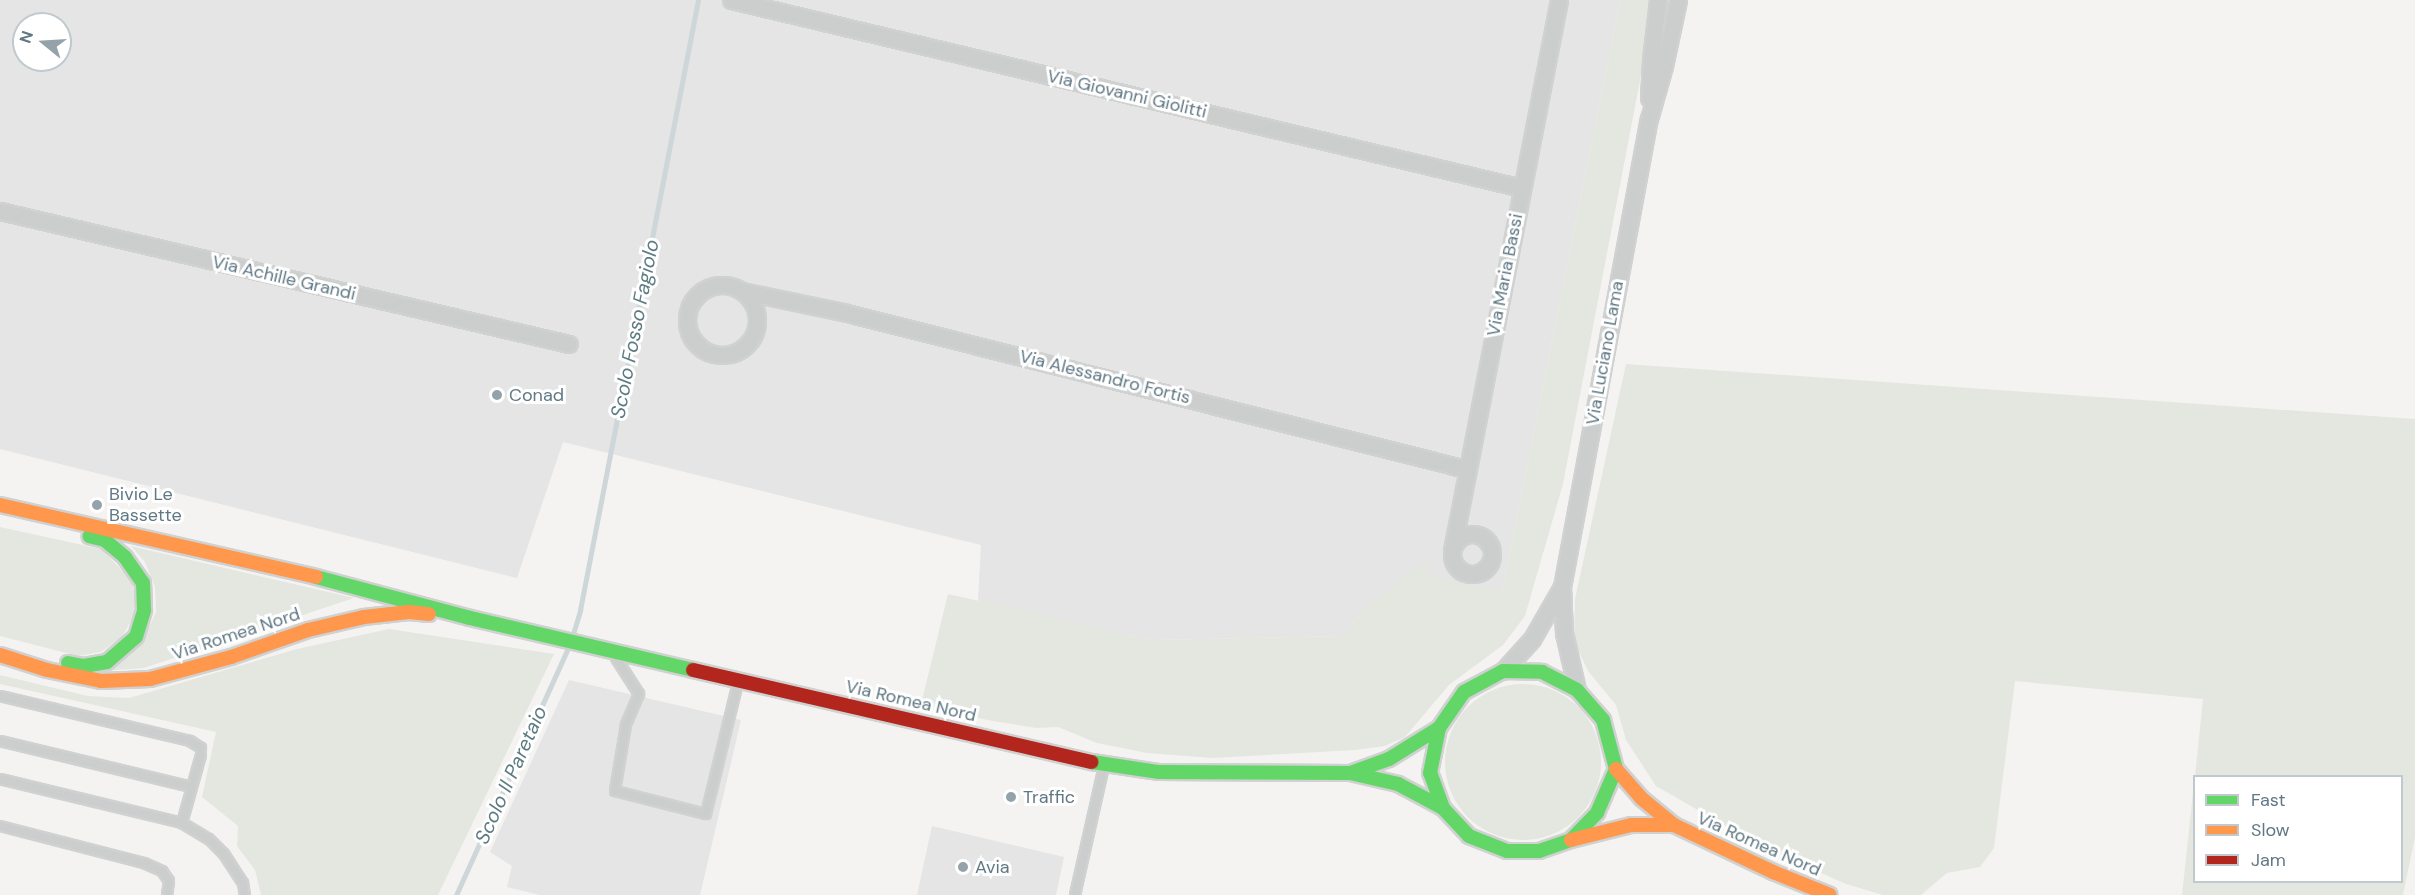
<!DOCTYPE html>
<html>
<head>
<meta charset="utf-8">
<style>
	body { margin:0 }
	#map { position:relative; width:2415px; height:895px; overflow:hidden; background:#f4f3f1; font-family:"DM Sans",sans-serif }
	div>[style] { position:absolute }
	.built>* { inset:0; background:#e4e5e4 }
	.green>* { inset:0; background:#e4e7df }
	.round { border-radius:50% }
	.stream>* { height:5px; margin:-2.5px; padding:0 2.5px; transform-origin:2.5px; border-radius:2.5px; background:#cdd6d8 }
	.roads { filter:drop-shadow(2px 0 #d0d1d1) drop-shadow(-2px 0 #d0d1d1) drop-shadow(0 2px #d0d1d1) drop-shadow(0 -2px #d0d1d1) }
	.lane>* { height:8px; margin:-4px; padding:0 4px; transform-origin:4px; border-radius:4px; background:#cccece }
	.street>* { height:15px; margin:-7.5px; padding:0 7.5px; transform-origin:7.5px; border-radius:7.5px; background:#cccece }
	.street>.ring { margin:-7.5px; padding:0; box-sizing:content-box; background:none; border:15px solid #cccece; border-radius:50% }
	.fast>* { height:14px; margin:-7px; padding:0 7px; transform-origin:7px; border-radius:7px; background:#63d668 }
	.slow>* { height:14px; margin:-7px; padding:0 7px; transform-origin:7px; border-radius:7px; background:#ff974d }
	.jam>* { height:14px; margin:-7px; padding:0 7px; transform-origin:7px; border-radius:7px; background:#b3261e }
	.dots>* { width:16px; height:16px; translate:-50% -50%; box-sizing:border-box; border:3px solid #fff; border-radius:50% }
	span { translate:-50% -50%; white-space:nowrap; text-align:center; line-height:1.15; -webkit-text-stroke:6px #fff; paint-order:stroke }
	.street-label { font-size:18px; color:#607884 }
	.poi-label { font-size:18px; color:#607884 }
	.left { translate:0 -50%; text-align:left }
	.water-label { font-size:20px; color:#5c7c82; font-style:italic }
	.legend { position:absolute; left:2193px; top:775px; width:210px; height:108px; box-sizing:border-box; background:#fff; border:2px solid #bfc9ce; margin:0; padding:8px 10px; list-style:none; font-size:18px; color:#607884 }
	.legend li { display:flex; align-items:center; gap:12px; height:30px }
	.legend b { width:30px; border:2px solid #bfc9ce }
	.north { position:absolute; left:12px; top:12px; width:60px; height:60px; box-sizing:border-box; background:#fff; border:2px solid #bfc9ce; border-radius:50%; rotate:288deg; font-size:16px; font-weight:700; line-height:24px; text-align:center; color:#607884 }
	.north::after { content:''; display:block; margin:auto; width:21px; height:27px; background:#94a3aa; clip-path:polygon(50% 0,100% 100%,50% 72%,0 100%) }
</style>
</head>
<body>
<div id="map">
	<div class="built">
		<i style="clip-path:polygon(evenodd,0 0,1620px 0,1502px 591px,1368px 606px,1343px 636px,1152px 640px,978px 601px,981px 545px,563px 442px,517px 578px,0 449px,0 0,24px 24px,60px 24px,60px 60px,24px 60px,24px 24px)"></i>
		<i style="clip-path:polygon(569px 680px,741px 720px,700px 895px,540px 895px,507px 887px,512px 866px,490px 852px)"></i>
		<i style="clip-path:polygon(932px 826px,1064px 857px,1056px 895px,917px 895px)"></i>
	</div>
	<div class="green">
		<i style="clip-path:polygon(1620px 0,1649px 0,1642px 70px,1563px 484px,1525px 616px,1503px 645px,1449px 685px,1405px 737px,1385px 746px,1355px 750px,1212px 758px,1147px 753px,1097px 743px,1058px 727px,1036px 728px,987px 720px,921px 704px,948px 594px,1152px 640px,1343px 636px,1368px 606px,1403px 576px,1429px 563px,1427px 576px,1502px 591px)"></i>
		<i style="clip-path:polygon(1626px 364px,2415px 419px,2415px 837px,2403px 895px,2182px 895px,2194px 783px,2194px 882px,2402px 882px,2402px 776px,2195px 776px,2203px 699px,2015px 681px,1994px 848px,1980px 867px,1947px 873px,1921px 895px,1883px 895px,1846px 884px,1762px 847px,1656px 786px,1626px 740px,1616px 705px,1588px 671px,1574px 641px,1575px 599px)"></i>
		<i style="clip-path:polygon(0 527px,101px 549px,133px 581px,136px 612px,122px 637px,101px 652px,78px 656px,0 636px)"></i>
		<i style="clip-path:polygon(131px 546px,354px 598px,144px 668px,104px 671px,144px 638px,156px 612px,155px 587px,145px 562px)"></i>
		<i style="clip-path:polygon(389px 629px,554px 654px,438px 895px,261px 895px,255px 870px,237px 846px,238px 826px,202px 797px,216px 732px,0 684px,0 675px,88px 696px,129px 698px,297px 649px)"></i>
		<i class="round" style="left:1445px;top:684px;width:156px;height:156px"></i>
	</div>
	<div class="stream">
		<i style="left:572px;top:637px;width:28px;rotate:-73deg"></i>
		<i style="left:580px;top:610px;width:621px;rotate:-79.05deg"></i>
		<i style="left:456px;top:895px;width:273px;rotate:-65.6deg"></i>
	</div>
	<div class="roads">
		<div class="lane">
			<i style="left:616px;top:658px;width:43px;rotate:57.4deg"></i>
			<i style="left:639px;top:694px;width:34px;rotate:113deg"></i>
			<i style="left:626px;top:725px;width:67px;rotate:99.5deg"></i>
			<i style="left:615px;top:791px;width:94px;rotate:14.2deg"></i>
			<i style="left:706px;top:814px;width:135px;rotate:-76.3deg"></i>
			<i style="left:0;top:696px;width:195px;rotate:13.3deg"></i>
			<i style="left:190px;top:741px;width:13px;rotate:32deg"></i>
			<i style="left:201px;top:748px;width:7px;rotate:90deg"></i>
			<i style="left:201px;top:755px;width:71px;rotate:105.6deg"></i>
			<i style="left:0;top:741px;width:197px;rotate:13.5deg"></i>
			<i style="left:0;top:779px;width:187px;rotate:13.6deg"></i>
			<i style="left:182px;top:823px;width:31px;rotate:31deg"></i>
			<i style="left:209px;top:839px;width:21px;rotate:45deg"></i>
			<i style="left:224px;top:854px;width:35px;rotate:57deg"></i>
			<i style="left:243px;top:883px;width:12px;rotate:81deg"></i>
			<i style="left:0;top:826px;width:149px;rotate:14.4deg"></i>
			<i style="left:144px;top:863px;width:20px;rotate:24deg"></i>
			<i style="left:162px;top:871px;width:12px;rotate:55deg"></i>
			<i style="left:169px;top:881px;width:14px;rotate:98deg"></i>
			<i style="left:1075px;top:895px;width:132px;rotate:-77.3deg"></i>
		</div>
		<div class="street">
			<i style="left:731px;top:0;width:813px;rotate:13.37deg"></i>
			<i style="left:1649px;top:98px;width:38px;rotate:-87deg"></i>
			<i style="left:1651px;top:60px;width:60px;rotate:-83.3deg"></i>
			<i style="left:0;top:211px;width:584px;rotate:13.16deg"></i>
			<i class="ring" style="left:687px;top:285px;width:55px;height:55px"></i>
			<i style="left:742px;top:291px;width:107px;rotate:11.8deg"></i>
			<i style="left:847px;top:313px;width:638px;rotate:14.15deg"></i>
			<i class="ring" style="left:1452px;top:534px;width:25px;height:25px"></i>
			<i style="left:1452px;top:551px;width:561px;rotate:-79.01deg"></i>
			<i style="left:1503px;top:671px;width:43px;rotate:-47.8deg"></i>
			<i style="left:1532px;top:639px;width:60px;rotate:-60deg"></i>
			<i style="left:1577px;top:690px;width:58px;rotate:-102.8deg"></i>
			<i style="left:1564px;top:633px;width:46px;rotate:-92.5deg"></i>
			<i style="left:1562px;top:587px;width:476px;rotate:-79.5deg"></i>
			<i style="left:1649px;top:119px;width:55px;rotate:-74.2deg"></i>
			<i style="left:1664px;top:66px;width:67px;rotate:-78deg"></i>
		</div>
		<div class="fast">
			<i style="left:316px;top:577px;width:159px;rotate:14.9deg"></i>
			<i style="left:470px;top:618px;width:229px;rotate:13.1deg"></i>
			<i style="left:68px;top:663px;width:16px;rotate:11deg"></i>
			<i style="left:84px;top:666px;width:23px;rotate:-10deg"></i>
			<i style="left:107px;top:662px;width:38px;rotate:-41deg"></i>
			<i style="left:136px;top:637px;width:28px;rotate:-73deg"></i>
			<i style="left:144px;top:610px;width:27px;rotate:-92deg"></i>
			<i style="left:143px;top:583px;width:32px;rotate:-125deg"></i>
			<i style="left:125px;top:557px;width:26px;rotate:-140deg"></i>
			<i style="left:105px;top:540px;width:16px;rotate:-166deg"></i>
			<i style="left:1503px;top:671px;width:39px;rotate:1deg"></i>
			<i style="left:1542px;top:672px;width:39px;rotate:27deg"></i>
			<i style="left:1577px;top:690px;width:40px;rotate:49deg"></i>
			<i style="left:1603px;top:720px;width:51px;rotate:75.1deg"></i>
			<i style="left:1616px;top:769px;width:48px;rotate:113.4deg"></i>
			<i style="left:1597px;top:813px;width:37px;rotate:134deg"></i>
			<i style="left:1571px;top:840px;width:34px;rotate:161deg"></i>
			<i style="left:1539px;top:851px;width:32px;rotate:180deg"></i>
			<i style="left:1507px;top:851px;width:41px;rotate:-158.5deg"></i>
			<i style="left:1469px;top:836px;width:38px;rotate:-133deg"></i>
			<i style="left:1443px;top:808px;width:37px;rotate:-110deg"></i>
			<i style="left:1430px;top:773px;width:46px;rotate:-78.7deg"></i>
			<i style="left:1439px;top:728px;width:44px;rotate:-55.2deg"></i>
			<i style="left:1464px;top:692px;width:44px;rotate:-28.3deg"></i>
			<i style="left:1092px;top:762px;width:68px;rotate:8.5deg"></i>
			<i style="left:1159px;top:772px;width:191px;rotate:0.3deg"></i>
			<i style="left:1350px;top:773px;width:49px;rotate:12.9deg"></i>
			<i style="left:1398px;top:784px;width:51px;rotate:28.1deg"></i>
			<i style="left:1350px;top:773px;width:41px;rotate:-19.7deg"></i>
			<i style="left:1389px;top:759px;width:59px;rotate:-31.8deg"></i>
		</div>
		<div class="slow">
			<i style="left:0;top:505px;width:324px;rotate:12.8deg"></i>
			<i style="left:0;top:655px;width:49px;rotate:17.7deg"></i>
			<i style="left:47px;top:670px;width:55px;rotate:11.5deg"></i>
			<i style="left:101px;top:681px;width:49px;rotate:-2.3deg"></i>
			<i style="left:150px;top:679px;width:84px;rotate:-15.2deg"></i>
			<i style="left:231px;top:657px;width:82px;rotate:-19.3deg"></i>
			<i style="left:308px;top:630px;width:57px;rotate:-13.1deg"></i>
			<i style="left:364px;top:617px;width:45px;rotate:-6.3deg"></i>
			<i style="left:409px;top:612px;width:20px;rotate:6deg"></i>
			<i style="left:1616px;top:769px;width:38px;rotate:49deg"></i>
			<i style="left:1641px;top:798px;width:43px;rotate:39.3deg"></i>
			<i style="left:1674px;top:825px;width:110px;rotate:25.4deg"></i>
			<i style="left:1773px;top:872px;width:61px;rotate:22deg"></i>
			<i style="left:1571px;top:840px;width:62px;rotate:-14deg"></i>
			<i style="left:1631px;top:825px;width:43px"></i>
		</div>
		<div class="jam">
			<i style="left:693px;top:670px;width:409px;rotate:13deg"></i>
		</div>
	</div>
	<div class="dots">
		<i style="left:497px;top:395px;background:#94a3aa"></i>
		<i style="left:97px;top:505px;background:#94a3aa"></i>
		<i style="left:1011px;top:797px;background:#94a3aa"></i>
		<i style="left:963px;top:867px;background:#94a3aa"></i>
	</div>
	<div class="street-label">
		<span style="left:1127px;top:94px;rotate:13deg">Via Giovanni Giolitti</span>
		<span style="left:1505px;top:275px;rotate:-79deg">Via Maria Bassi</span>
		<span style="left:284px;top:278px;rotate:13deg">Via Achille Grandi</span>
		<span style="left:1605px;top:353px;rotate:-80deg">Via Luciano Lama</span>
		<span style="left:1105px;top:377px;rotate:14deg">Via Alessandro Fortis</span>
		<span style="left:236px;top:634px;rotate:-18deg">Via Romea Nord</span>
		<span style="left:911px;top:701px;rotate:13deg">Via Romea Nord</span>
		<span style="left:1759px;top:844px;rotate:24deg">Via Romea Nord</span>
	</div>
	<div class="poi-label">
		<span class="left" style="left:509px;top:395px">Conad</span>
		<span class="left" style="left:109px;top:505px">Bivio Le<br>Bassette</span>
		<span class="left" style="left:1023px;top:797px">Traffic</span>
		<span class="left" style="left:975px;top:867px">Avia</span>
	</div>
	<div class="water-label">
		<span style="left:635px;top:329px;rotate:-79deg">Scolo Fosso Fagiolo</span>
		<span style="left:511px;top:775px;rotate:-66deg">Scolo Il Paretaio</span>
	</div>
	<ul class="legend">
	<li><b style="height:8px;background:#63d668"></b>Fast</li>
	<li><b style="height:8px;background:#ff974d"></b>Slow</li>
	<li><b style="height:8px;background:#b3261e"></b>Jam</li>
	</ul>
	<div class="north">N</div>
</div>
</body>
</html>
